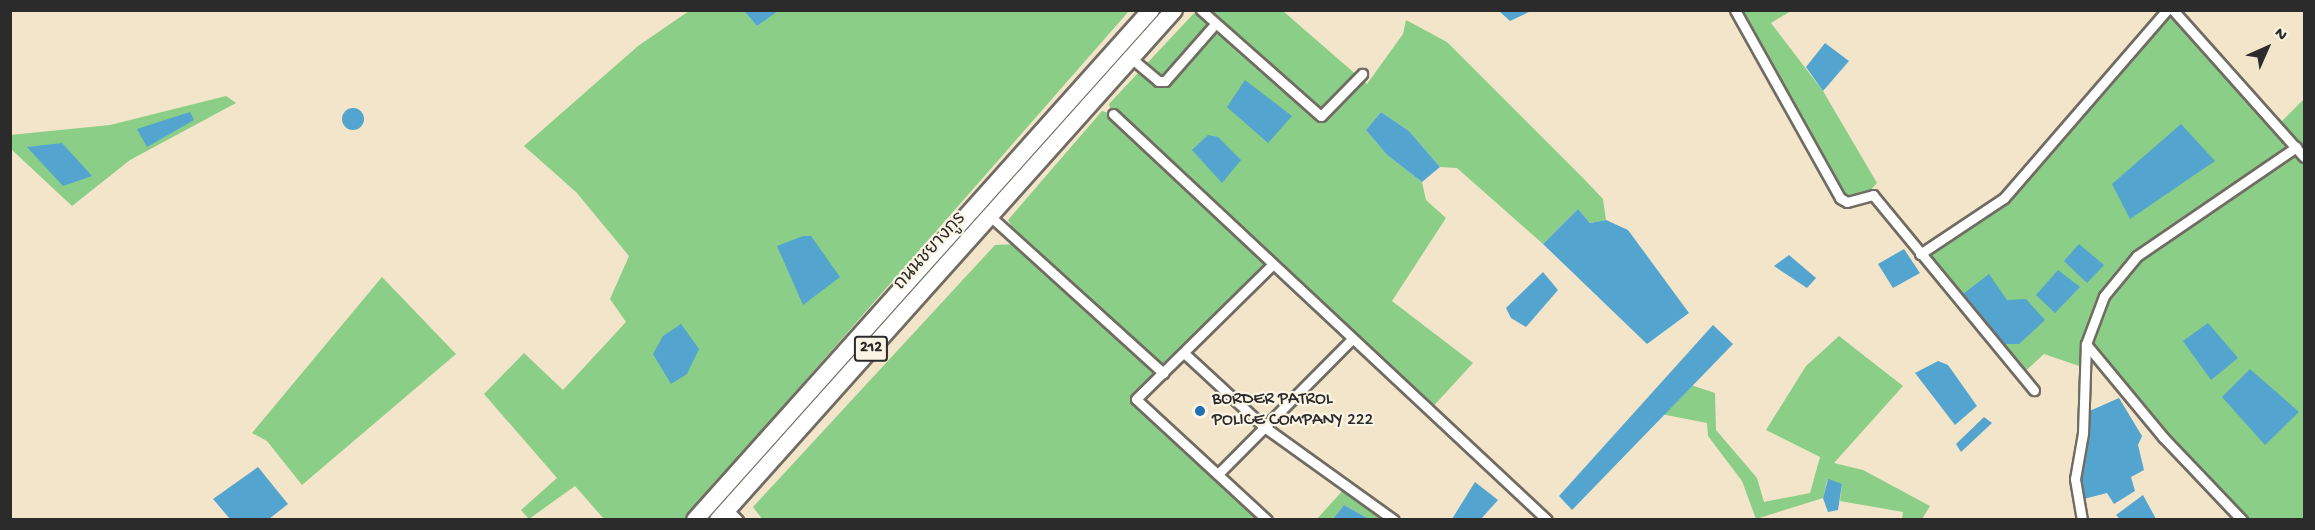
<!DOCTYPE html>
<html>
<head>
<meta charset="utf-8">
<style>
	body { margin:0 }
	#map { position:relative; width:2315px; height:530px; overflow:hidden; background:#f3e5ca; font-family:"Gochi Hand","Playpen Sans Thai",sans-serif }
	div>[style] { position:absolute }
	.green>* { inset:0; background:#8bce87 }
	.water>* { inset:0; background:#53a4ce }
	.round { border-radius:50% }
	.roads { filter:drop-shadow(2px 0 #716c63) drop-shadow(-2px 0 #716c63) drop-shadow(0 2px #716c63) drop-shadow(0 -2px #716c63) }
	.street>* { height:9px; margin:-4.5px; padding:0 4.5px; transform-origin:4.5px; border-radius:4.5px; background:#fff }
	.highway>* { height:16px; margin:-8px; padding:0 8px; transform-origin:8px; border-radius:8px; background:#fff }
	.dots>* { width:16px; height:16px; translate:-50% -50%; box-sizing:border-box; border:3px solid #fcf5e5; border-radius:50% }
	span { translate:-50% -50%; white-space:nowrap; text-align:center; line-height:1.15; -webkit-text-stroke:4.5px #fcf5e5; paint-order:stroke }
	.shield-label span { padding:2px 4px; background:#fcf5e5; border:2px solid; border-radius:4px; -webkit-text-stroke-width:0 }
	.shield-label { font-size:16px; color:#2b2b2b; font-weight:700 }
	.street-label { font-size:18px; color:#2b2b2b }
	.poi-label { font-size:18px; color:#2b2b2b }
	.left { translate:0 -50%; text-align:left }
	.frame { position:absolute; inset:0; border:12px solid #2b2b2b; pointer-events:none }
	.north { position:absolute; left:2237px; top:18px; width:60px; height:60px; -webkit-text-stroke:4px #fcf5e5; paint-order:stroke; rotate:45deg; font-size:16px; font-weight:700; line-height:24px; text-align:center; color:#2b2b2b }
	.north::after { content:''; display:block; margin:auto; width:21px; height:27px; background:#2b2b2b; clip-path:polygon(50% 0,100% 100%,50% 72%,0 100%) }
</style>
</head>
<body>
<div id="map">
	<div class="green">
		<i style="clip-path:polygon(778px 10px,1129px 11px,684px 519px,604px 519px,575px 486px,529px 519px,521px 510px,557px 478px,484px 394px,524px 353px,563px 390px,626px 322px,610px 299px,629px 256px,576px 192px,524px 146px,638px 46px,689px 11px,744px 11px,757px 26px)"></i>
		<i style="clip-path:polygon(1196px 11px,1283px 11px,1367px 84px,1403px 34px,1406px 20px,1447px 42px,1583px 178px,1603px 199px,1606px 220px,1590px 223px,1578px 209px,1543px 244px,1457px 168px,1440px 167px,1409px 131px,1381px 112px,1366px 130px,1387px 155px,1422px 182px,1426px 200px,1446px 218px,1392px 301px,1473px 363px,1429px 411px,1273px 264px,1136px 399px,1267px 519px,763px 520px,753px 507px,995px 245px,1021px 244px,1008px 220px,1102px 111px,1112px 114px,1109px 104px)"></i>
		<i style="clip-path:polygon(1735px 11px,1791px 11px,1771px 23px,1823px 91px,1877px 183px,1867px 194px,1847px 202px)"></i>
		<i style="clip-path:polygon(2167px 11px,2173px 11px,2277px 126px,2304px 99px,2304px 519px,2242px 519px,2086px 344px,2085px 368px,2044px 354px,2021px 375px,1920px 254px,1990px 210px)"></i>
		<i style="clip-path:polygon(226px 96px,236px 103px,130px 160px,72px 206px,11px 149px,10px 135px,110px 125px)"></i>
		<i style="clip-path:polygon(382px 277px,456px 354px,302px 485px,267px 441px,252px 433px)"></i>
		<i style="clip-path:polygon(1839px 336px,1903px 386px,1834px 463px,1863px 470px,1930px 506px,1922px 519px,1902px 519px,1903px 512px,1840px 501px,1842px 484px,1827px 480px,1823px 498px,1756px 519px,1742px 481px,1708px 436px,1707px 423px,1661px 414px,1691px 385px,1715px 393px,1716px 430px,1757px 478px,1764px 502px,1810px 493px,1820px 457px,1766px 430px,1806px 366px)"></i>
		<i style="clip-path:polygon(1345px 488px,1394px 519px,1369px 519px,1344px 505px,1333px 519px,1316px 520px)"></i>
	</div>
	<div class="water">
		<i style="clip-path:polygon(744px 11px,778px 11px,757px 26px)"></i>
		<i style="clip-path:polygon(1499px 11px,1499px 10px,1531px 11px,1510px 21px)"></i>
		<i style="clip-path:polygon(1825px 43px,1849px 61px,1823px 91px,1806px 67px)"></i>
		<i style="clip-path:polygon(1245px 80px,1292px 116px,1268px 143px,1227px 107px)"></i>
		<i class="round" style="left:342px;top:108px;width:22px;height:22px"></i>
		<i style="clip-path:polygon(190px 112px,194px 120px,147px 147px,137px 129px)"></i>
		<i style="clip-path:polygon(1381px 112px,1409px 131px,1440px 167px,1422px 182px,1387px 155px,1366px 130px)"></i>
		<i style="clip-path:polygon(2181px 124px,2215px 161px,2130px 219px,2112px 184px)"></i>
		<i style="clip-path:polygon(1208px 135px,1218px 137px,1241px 160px,1222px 183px,1192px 150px)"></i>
		<i style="clip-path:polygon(62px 143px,92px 176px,63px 186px,27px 147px)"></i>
		<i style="clip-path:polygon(1578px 209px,1590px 223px,1606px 220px,1628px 230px,1689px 313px,1647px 344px,1543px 244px)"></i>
		<i style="clip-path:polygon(803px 236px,811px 236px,840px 277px,803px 305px,777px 246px)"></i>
		<i style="clip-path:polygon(2079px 244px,2104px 265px,2087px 283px,2064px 261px)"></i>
		<i style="clip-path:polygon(1904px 249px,1920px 273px,1893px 288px,1878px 264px)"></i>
		<i style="clip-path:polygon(1789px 255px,1816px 278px,1807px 288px,1774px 266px)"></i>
		<i style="clip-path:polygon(2058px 270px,2080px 287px,2055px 313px,2036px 295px)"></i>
		<i style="clip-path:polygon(1543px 272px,1558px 290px,1526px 327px,1511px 318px,1506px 308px)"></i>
		<i style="clip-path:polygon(1989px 274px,2007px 300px,2026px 299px,2045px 320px,2019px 344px,2004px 344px,1963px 294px)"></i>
		<i style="clip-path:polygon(2208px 323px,2238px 358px,2211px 380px,2183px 341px)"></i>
		<i style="clip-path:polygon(681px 324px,699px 349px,687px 374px,671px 384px,653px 354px,663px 336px)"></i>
		<i style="clip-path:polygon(1713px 325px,1733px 344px,1572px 510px,1559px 496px)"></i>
		<i style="clip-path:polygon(1938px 361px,1948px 365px,1977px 406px,1955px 425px,1915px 373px)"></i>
		<i style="clip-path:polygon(2250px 369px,2299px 412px,2265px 445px,2222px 397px)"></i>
		<i style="clip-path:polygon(2119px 398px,2142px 436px,2138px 445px,2144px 470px,2131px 477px,2135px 491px,2114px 504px,2107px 493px,2076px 501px,2085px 413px)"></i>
		<i style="clip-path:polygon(1984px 417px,1992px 423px,1961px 452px,1956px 444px)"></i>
		<i style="clip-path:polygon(258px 467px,288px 504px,269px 519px,230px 519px,213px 499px)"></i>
		<i style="clip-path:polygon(1828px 479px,1842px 484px,1838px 510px,1828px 512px,1823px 498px)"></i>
		<i style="clip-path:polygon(1475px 482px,1498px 500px,1481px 519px,1452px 519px)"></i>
		<i style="clip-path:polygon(2143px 495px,2156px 519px,2120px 519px,2116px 515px)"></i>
		<i style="clip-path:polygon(1344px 505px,1369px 519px,1333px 519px)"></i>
	</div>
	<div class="roads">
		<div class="street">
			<i style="left:1201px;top:10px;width:160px;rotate:41.5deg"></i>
			<i style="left:1321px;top:116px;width:59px;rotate:-45.7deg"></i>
			<i style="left:1735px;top:10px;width:215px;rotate:60.8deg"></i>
			<i style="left:1840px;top:198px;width:8px;rotate:30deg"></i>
			<i style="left:1847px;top:202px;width:27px;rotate:-15deg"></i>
			<i style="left:1873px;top:195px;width:253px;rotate:50.5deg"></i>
			<i style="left:2173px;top:10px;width:197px;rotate:48.3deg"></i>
			<i style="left:1131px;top:58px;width:35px;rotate:40deg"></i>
			<i style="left:1158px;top:81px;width:7px"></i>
			<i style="left:1165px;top:81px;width:76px;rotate:-48.7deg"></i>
			<i style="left:1113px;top:114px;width:594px;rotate:43.09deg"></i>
			<i style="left:990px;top:216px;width:234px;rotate:42.2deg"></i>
			<i style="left:1920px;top:254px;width:101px;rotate:-33.7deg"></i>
			<i style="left:2004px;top:198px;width:249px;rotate:-49.1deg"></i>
			<i style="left:2086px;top:344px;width:121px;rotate:50.4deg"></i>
			<i style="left:2163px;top:437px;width:115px;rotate:46.4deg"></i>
			<i style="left:1184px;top:353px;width:108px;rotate:42.7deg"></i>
			<i style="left:1263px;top:426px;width:161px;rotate:35.7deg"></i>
			<i style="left:1218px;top:474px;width:190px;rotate:-45.2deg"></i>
			<i style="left:727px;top:509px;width:16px;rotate:45deg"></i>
			<i style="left:1267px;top:520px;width:178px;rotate:-137.3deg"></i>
			<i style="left:1136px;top:399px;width:192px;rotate:-44.6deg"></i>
			<i style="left:2082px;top:520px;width:42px;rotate:-99.7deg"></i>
			<i style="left:2075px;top:479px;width:47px;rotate:-80.1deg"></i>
			<i style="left:2083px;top:433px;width:89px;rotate:-88.1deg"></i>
			<i style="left:2086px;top:344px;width:51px;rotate:-69.4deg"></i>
			<i style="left:2104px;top:296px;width:52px;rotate:-50.5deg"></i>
			<i style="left:2137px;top:256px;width:193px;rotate:-34.4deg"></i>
		</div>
		<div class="highway">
			<i style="left:695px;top:520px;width:684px;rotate:-48.2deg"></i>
			<i style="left:718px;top:520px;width:684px;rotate:-48.2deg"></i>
		</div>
	</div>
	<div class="dots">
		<i style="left:1200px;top:411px;background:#1f6fb2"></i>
	</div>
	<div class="shield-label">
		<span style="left:871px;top:349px">212</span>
	</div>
	<div class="street-label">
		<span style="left:931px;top:252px;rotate:-48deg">ถนนชยางกูร</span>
	</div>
	<div class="poi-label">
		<span class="left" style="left:1212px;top:411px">BORDER PATROL<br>POLICE COMPANY 222</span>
	</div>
	<div class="frame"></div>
	<div class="north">N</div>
</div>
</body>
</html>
